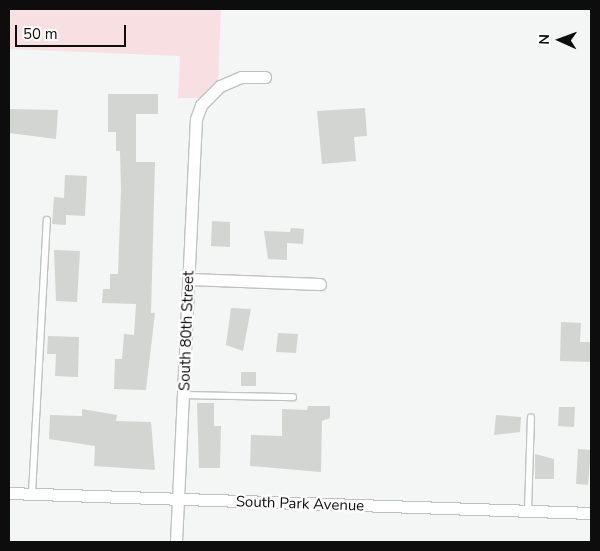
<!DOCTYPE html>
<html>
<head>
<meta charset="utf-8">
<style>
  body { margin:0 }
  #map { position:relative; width:600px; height:551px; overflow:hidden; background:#f3f6f4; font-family:"Nunito Sans",sans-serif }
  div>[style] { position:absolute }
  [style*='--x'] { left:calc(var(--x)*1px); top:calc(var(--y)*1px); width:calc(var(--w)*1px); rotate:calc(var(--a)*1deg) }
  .green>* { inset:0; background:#f8dfe2 }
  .building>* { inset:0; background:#d2d5d2 }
  .roads { filter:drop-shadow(1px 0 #bfc2c0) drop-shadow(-1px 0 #bfc2c0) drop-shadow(0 1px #bfc2c0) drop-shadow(0 -1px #bfc2c0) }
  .lane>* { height:5.5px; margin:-2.75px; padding:0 2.75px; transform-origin:2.75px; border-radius:2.75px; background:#fff }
  .street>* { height:11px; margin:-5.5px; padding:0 5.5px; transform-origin:5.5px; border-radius:5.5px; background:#fff }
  span { translate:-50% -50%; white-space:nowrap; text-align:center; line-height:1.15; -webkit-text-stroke:4.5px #fff; paint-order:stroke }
  .street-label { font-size:15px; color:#0c0d0c }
  .frame { position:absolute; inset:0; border:10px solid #0c0d0c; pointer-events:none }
  .north { position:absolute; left:535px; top:15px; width:50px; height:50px; -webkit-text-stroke:4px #fff; paint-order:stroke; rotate:272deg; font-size:14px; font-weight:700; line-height:20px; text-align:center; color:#0c0d0c }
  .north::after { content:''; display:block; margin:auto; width:18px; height:22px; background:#0c0d0c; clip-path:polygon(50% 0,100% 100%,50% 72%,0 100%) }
  .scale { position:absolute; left:15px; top:25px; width:111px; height:22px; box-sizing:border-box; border:2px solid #0c0d0c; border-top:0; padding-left:6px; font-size:15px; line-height:18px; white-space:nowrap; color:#0c0d0c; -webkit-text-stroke:4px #fff; paint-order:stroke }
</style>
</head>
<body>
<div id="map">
  <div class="green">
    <i style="clip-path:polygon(9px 9px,221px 9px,218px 84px,200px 98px,178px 98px,180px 56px,9px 49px)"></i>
  </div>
  <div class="building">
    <i style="clip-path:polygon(108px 94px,158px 94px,158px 114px,136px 114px,136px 162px,155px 162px,151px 313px,155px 313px,146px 390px,114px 389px,115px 359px,122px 359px,124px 334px,134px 335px,136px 304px,102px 303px,103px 289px,110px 289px,110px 274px,118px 274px,121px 190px,120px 151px,116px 151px,116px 132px,108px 132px)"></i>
    <i style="clip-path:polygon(365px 108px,367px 136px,354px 137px,356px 161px,322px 164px,317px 111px)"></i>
    <i style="clip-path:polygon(9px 109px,58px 110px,56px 139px,9px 133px)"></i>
    <i style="clip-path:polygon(65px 175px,87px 176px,85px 216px,66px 215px,66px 225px,52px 224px,54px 197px,64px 198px)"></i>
    <i style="clip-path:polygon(212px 221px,230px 222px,230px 247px,211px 246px)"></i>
    <i style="clip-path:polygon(291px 228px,304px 229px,303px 244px,287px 243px,287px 260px,268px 259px,264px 231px,290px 232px)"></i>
    <i style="clip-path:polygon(54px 250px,80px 251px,77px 302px,56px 301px)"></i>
    <i style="clip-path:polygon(231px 308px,251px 309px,243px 351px,226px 345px)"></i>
    <i style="clip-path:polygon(561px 322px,581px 323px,580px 342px,591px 342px,591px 362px,560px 361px)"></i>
    <i style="clip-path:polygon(278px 333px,298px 334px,296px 353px,276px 352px)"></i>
    <i style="clip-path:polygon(48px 336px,79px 337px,78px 377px,55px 376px,56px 354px,47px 354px)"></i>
    <i style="clip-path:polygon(241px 372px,256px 372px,256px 386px,241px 386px)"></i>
    <i style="clip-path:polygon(197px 403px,214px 403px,214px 426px,221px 426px,220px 468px,199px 468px)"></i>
    <i style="clip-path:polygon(308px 406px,330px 406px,330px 418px,322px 421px,321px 472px,250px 466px,251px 435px,282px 436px,282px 409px,307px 410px)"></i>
    <i style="clip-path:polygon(559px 407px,575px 407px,574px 427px,558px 426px)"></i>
    <i style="clip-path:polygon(82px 409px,117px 415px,116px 421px,151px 422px,155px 470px,94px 466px,95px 446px,49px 439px,50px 415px,82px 416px)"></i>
    <i style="clip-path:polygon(496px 415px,521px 417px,520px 432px,494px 435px)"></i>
    <i style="clip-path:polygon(578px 449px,591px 450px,588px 485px,576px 484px)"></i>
    <i style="clip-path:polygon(535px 454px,554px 459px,554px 479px,535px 479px)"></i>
  </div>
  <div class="roads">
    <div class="lane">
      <i style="--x:185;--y:395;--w:108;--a:1.1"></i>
      <i style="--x:32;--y:494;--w:274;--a:-86.9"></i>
      <i style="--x:528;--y:511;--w:93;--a:-88.2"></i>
    </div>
    <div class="street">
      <i style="--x:189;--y:279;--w:131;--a:2.2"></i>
      <i style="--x:9;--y:493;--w:582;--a:1.97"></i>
      <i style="--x:176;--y:542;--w:423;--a:-87.3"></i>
      <i style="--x:196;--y:119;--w:15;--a:-70"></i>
      <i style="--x:201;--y:105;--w:27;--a:-45"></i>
      <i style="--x:220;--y:86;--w:23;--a:-23"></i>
      <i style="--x:241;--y:77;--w:24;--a:0"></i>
    </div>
  </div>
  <div class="street-label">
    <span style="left:187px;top:331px;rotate:-88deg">South 80th Street</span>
    <span style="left:300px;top:504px;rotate:2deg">South Park Avenue</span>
  </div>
  <div class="frame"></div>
  <div class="north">N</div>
  <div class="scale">50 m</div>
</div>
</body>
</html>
